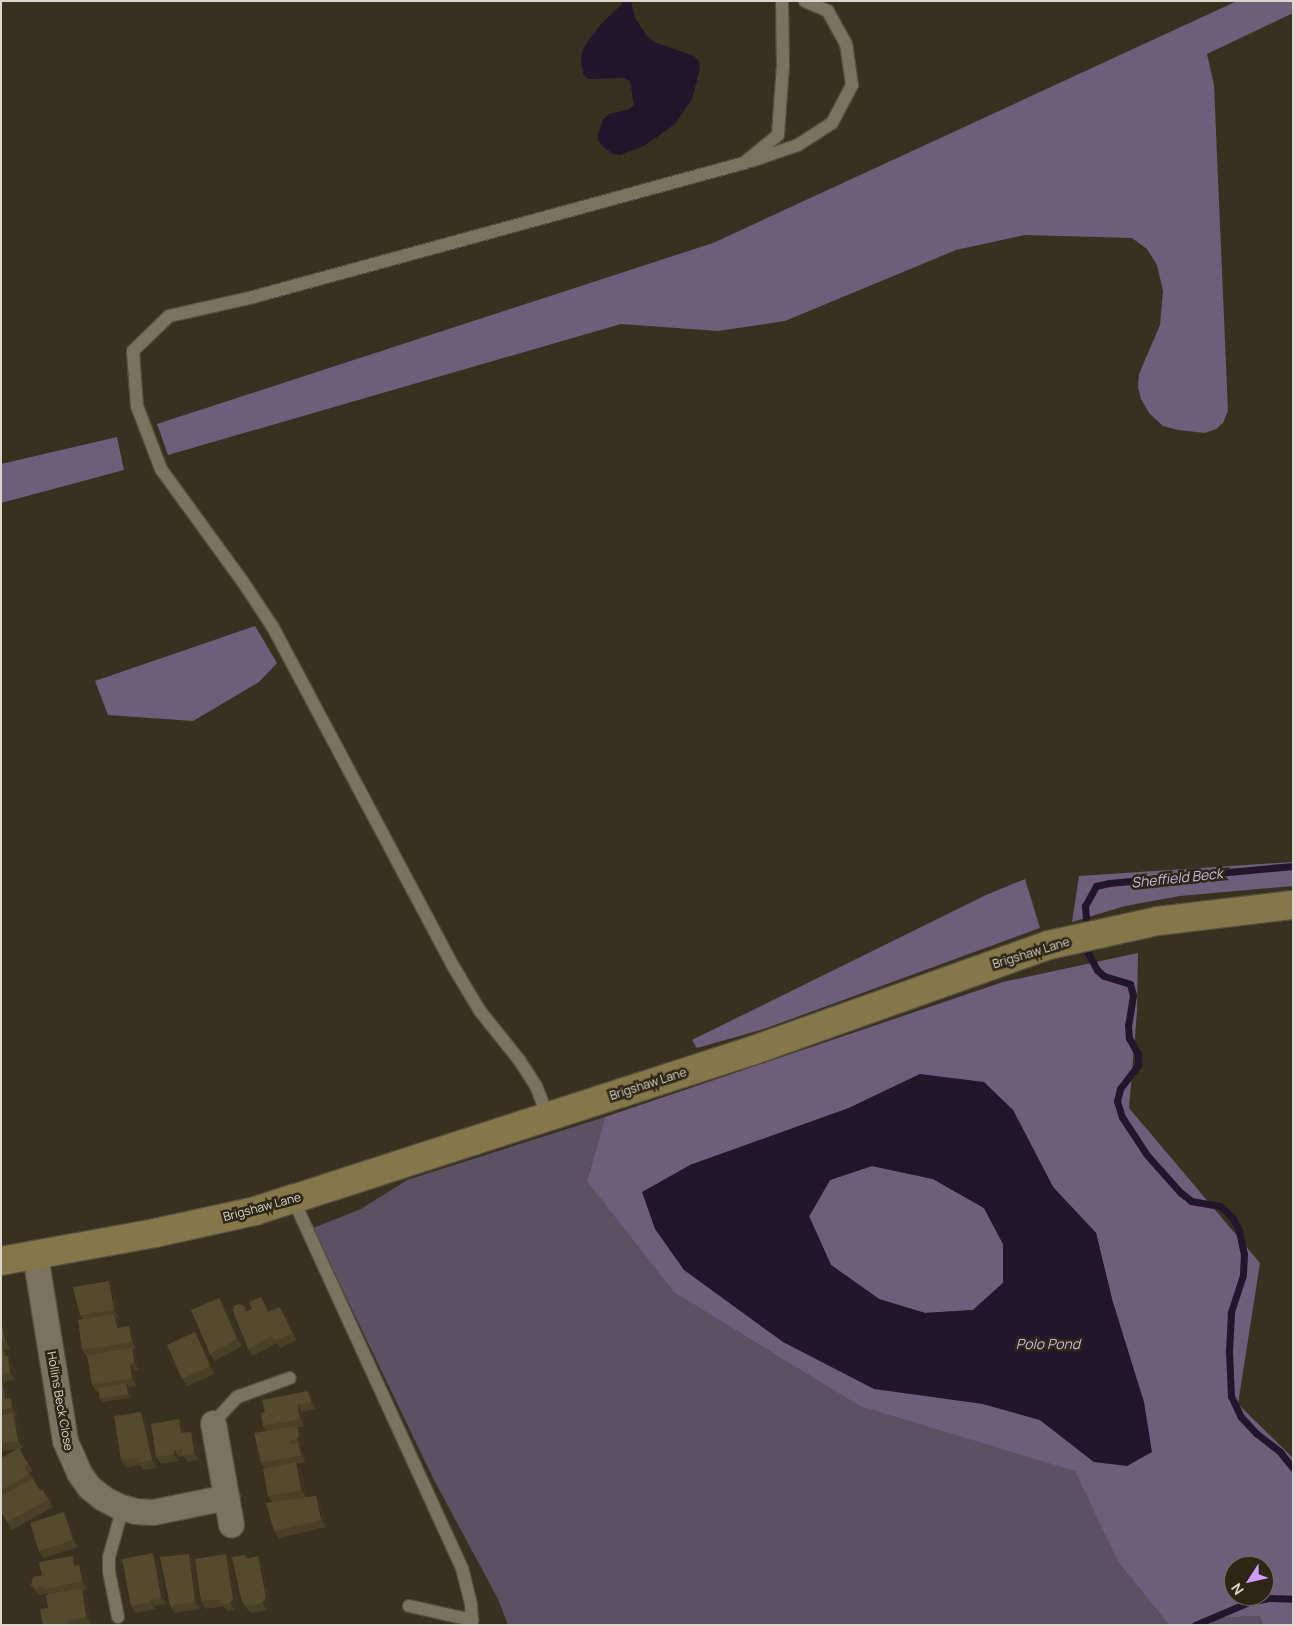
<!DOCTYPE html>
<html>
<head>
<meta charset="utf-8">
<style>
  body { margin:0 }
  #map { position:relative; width:1294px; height:1626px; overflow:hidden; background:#38311f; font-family:Manrope,sans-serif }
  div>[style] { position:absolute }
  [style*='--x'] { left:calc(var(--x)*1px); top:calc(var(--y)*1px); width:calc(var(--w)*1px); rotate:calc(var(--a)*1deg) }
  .green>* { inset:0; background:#5a5163 }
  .forest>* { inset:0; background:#6d5f7b }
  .water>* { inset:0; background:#22162d }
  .stream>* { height:7px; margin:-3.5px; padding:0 3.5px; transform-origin:3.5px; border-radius:3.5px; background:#22162d }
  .roads { filter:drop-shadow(1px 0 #544e3e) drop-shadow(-1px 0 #544e3e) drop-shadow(0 1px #544e3e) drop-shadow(0 -1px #544e3e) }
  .lane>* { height:12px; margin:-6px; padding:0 6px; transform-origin:6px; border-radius:6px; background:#7b735f }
  .street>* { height:25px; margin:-12.5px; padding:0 12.5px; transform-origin:12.5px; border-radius:12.5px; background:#7b735f }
  .secondary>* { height:28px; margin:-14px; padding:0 14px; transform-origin:14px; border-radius:14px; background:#86774b }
  .wall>* { inset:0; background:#494027 }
  .shaded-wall>* { inset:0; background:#3c3420 }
  .building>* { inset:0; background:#554a2d }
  span { translate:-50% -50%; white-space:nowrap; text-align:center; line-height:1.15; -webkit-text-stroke:5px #2e2715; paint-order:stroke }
  .street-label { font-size:12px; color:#dbd7cc }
  .water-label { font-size:14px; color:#ceb4e8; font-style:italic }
  .frame { position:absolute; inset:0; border:2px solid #dbd7cc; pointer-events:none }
  .north { position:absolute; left:1224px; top:1556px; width:50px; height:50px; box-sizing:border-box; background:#2e2715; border:1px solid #736d5e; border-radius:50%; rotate:235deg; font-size:14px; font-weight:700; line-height:20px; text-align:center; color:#dbd7cc }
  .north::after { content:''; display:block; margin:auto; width:18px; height:22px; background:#d09dfe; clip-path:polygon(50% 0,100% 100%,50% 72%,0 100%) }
</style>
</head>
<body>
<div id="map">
  <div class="green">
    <i style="clip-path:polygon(605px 1117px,587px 1181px,1076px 1471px,1118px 1562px,1169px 1625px,508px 1625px,498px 1599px,433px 1478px,313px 1228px,361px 1209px,407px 1180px)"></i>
    <i style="clip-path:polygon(1260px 1616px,1262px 1625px,1211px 1625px,1214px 1618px)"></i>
  </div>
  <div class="forest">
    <i style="clip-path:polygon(1237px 1px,1293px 1px,1293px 13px,1207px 54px,1214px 85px,1228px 411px,1223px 423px,1216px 429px,1205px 433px,1178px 430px,1163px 426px,1149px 413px,1141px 399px,1138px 387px,1139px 374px,1160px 325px,1163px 291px,1157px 265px,1147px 249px,1132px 238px,1025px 235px,956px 250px,785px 321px,718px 331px,621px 324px,168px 455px,157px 424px,713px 243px)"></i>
    <i style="clip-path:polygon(117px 437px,124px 470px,1px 503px,1px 464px)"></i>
    <i style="clip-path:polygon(255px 626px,277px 663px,259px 682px,193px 721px,108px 715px,95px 681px)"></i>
    <i style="clip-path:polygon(1293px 862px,1293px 886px,1180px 896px,1125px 906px,1072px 922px,1079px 876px)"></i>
    <i style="clip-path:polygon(1025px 879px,1040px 928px,764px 1029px,697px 1048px,692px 1040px,986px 895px)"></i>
    <i style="clip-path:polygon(evenodd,1138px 953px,1137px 1012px,1129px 1108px,1260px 1263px,1238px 1404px,1293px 1458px,1293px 1625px,1262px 1625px,1260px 1616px,1214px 1618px,1211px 1625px,1169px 1625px,1118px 1562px,1075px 1471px,860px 1406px,674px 1292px,587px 1181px,605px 1117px,1003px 982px,1138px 953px,920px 1074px,1013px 1110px,1053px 1187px,1096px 1233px,1112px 1299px,1094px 1462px,1040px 1420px,983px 1404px,690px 1165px,849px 1108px,920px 1074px,1138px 953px,1234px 1566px,1264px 1566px,1264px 1596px,1234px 1596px,1234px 1566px)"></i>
    <i style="clip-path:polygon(872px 1166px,933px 1179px,984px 1208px,1003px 1244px,1003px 1283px,973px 1310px,925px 1313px,879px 1299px,831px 1265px,809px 1217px,830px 1180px)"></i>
  </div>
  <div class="water">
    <i style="clip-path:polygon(622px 1px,631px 1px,635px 18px,647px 36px,654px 42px,694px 56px,699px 61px,700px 69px,692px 99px,675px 124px,644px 146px,620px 155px,613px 154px,602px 146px,598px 140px,598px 133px,603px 120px,609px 114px,629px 109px,634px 105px,630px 81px,623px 78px,588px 79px,583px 74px,581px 60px,583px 49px,588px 41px,601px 24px,622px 4px)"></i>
    <i style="clip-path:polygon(evenodd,920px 1074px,984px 1082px,1013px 1110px,1053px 1187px,1096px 1233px,1112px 1299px,1144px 1402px,1152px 1452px,1127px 1466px,1094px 1462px,1040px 1420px,983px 1404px,874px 1389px,783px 1342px,684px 1270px,655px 1229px,642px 1192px,690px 1165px,849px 1108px,920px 1074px,872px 1166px,933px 1179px,984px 1208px,1003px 1244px,1003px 1283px,973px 1310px,925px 1313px,879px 1299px,831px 1265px,809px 1216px,830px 1180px,872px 1166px)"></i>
  </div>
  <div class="stream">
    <i style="--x:1086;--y:918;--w:12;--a:-95"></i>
    <i style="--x:1085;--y:906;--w:23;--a:-61"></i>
    <i style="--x:1096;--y:886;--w:13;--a:-13"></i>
    <i style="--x:1109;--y:883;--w:185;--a:-5.3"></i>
    <i style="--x:1087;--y:951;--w:21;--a:62"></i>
    <i style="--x:1097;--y:970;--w:9;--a:41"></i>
    <i style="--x:1104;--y:976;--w:27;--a:17"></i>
    <i style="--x:1130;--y:984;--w:11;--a:75"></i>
    <i style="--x:1133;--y:995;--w:30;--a:99"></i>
    <i style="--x:1128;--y:1025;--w:13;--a:86"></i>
    <i style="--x:1129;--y:1038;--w:18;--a:61"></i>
    <i style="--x:1138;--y:1054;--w:11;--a:90"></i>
    <i style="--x:1138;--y:1065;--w:30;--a:127"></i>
    <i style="--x:1120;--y:1089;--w:12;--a:104"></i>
    <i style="--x:1117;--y:1101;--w:17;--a:73"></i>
    <i style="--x:1122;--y:1117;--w:45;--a:56.7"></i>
    <i style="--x:1147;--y:1155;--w:50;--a:48.3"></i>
    <i style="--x:1180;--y:1192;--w:14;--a:39"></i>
    <i style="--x:1191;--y:1201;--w:29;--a:10"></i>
    <i style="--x:1220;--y:1206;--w:16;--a:43"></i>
    <i style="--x:1232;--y:1217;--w:16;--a:63"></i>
    <i style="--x:1239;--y:1231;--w:24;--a:78"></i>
    <i style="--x:1244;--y:1254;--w:21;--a:93"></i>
    <i style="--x:1243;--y:1275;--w:40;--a:108"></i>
    <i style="--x:1231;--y:1313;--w:38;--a:93"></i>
    <i style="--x:1229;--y:1351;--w:45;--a:87.5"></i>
    <i style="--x:1231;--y:1396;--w:23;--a:65"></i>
    <i style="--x:1241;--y:1417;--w:22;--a:47"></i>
    <i style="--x:1256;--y:1433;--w:31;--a:38"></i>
    <i style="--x:1280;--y:1452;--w:21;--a:51"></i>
    <i style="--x:1195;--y:1625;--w:59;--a:-23.1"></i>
    <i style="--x:1249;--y:1602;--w:20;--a:-11"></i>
    <i style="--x:1269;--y:1598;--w:24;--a:2"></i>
  </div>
  <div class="roads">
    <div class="lane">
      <i style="--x:751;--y:161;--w:50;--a:-18.8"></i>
      <i style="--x:798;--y:145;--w:40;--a:-32.9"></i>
      <i style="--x:832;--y:123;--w:43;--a:-62.2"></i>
      <i style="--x:852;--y:85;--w:41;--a:-98.3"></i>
      <i style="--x:846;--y:44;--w:38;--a:-119"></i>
      <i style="--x:828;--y:11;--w:25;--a:-157"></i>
      <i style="--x:548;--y:1117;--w:33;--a:-111"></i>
      <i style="--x:536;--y:1086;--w:30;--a:-123"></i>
      <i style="--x:520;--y:1061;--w:64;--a:-128.7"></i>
      <i style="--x:480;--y:1011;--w:52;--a:-121"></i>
      <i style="--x:453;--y:966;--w:385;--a:-118"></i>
      <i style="--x:272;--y:626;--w:53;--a:-123.4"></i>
      <i style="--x:243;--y:582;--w:140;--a:-126"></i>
      <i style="--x:161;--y:469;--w:67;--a:-110.9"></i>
      <i style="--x:137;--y:406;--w:55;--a:-94.2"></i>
      <i style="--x:133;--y:351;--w:50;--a:-44.2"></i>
      <i style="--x:169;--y:316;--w:86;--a:-12.7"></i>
      <i style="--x:253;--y:297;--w:509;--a:-15.26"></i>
      <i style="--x:744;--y:163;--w:44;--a:-39.5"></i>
      <i style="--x:778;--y:135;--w:69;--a:-85.9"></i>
      <i style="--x:783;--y:66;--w:65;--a:-90.9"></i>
      <i style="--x:293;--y:1199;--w:406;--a:65.4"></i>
      <i style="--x:462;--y:1568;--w:38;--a:76"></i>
      <i style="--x:471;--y:1605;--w:20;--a:87"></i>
      <i style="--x:213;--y:1423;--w:35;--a:-47"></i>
      <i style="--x:237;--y:1397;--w:56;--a:-19.7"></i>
      <i style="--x:409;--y:1606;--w:65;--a:12.5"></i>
      <i style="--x:118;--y:1617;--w:46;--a:-101.3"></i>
      <i style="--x:109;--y:1572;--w:15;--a:-90"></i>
      <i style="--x:109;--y:1557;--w:52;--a:-74.4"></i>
    </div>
    <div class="street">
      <i style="--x:35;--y:1255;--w:188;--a:80.8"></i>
      <i style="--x:65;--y:1441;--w:35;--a:66"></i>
      <i style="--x:79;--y:1473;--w:17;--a:54"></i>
      <i style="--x:89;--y:1487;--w:18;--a:38"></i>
      <i style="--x:103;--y:1498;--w:17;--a:28"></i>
      <i style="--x:118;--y:1506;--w:18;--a:16"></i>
      <i style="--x:135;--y:1511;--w:18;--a:3"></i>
      <i style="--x:153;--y:1512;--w:75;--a:-11.6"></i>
      <i style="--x:213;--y:1423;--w:103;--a:79.9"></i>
    </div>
    <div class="secondary">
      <i style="--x:1;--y:1261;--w:157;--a:-10.3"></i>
      <i style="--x:155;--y:1233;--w:102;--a:-12.4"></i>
      <i style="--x:255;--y:1211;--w:40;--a:-18"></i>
      <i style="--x:293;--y:1199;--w:484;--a:-17.9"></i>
      <i style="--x:754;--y:1050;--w:313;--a:-19.6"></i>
      <i style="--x:1049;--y:945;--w:112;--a:-12.4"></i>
      <i style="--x:1158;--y:921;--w:136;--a:-6.8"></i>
    </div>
  </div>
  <div class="wall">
    <i style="clip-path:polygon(114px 1288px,119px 1317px,117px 1317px,119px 1321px,120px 1328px,129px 1326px,134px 1333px,137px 1349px,133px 1349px,137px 1355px,139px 1370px,135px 1371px,137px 1386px,129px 1387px,131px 1398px,102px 1402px,100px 1399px,99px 1392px,97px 1392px,92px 1385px,87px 1356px,82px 1350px,83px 1319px,80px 1315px)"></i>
    <i style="clip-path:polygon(219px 1298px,224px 1305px,242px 1346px,215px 1361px,210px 1354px)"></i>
    <i style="clip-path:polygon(266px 1304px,269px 1311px,285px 1314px,297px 1340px,280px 1348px,277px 1343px,253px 1356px,248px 1349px,244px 1306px,247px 1311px)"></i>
    <i style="clip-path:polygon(1px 1316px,5px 1321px,10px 1349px,4px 1350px,13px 1363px,15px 1380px,3px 1382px,7px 1387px,9px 1398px,11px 1398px,16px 1405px,17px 1415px,15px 1416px,18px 1420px,23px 1448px,19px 1449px,33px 1471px,29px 1473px,41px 1491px,48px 1497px,53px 1507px,12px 1530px,1px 1512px,1px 1458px,19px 1449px,1px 1451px)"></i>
    <i style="clip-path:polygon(200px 1340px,215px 1374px,187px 1386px,182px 1379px)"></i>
    <i style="clip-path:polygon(313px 1398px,316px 1409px,302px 1412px,305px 1426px,297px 1428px,303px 1436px,304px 1442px,302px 1446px,300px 1446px,303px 1450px,306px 1462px,297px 1464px,301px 1469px,306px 1497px,316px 1496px,321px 1503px,326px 1527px,279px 1538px,274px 1531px,272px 1502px,268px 1496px,265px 1468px,261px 1463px,267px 1431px,263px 1426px,265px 1412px)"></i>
    <i style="clip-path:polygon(141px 1412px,146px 1419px,157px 1468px,143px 1470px,140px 1465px,126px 1468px,121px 1460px)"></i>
    <i style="clip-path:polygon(184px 1426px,185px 1433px,191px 1432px,196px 1439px,199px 1460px,188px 1462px,184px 1456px,179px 1457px,179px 1461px,161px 1464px,156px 1457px)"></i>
    <i style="clip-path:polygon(69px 1519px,78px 1547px,44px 1558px,39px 1551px)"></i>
    <i style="clip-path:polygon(226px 1554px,231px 1561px,238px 1606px,235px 1610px,227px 1611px,223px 1606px,206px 1609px,201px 1601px)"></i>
    <i style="clip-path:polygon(245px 1555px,247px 1558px,263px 1564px,271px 1605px,267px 1610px,252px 1613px,247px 1609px,242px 1602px)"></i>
    <i style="clip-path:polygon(158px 1561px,166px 1604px,155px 1606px,156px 1609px,136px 1613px,131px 1606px)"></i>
    <i style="clip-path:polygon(194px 1561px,200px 1609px,175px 1613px,170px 1606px)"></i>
    <i style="clip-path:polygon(78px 1563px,78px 1565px,79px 1565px,84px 1572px,87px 1589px,84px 1589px,87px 1595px,91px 1624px,43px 1625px,48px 1608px,48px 1593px,40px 1595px,36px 1592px,31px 1585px,42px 1575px)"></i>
  </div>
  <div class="shaded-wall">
    <i style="clip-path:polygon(109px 1281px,114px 1288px,119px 1317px,114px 1310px)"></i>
    <i style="clip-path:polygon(261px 1297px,266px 1304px,273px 1319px,268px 1312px)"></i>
    <i style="clip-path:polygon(219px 1298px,224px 1305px,242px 1346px,237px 1339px)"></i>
    <i style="clip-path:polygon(280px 1307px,285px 1314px,297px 1340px,292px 1333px)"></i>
    <i style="clip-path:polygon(114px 1314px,119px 1321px,122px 1336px,117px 1328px)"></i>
    <i style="clip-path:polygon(1px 1316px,5px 1321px,10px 1349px,5px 1341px,1px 1322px)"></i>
    <i style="clip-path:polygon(129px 1326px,134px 1333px,137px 1349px,132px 1342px)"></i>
    <i style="clip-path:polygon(195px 1332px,200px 1340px,215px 1374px,210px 1366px)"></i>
    <i style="clip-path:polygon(3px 1347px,13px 1363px,15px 1380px,10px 1373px,5px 1357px)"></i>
    <i style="clip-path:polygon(132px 1348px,137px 1355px,139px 1370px,134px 1363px)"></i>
    <i style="clip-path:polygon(130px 1363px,135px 1371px,137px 1386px,132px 1378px)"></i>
    <i style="clip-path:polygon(2px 1380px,7px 1387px,10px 1406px,5px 1399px)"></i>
    <i style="clip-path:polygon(126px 1383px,129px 1387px,131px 1398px,128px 1394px)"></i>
    <i style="clip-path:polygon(308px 1391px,313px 1398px,316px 1409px,311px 1402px)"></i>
    <i style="clip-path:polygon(11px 1398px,16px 1405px,17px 1415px,12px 1408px)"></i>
    <i style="clip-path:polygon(297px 1405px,302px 1412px,305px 1426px,300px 1419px)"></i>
    <i style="clip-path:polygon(141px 1412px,146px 1419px,157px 1468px,152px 1460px)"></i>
    <i style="clip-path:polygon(13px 1413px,18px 1420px,23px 1448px,18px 1441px)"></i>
    <i style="clip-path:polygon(179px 1419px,184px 1426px,186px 1441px,181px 1433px)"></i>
    <i style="clip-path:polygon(298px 1429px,303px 1436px,304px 1442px,302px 1446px,297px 1439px)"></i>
    <i style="clip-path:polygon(191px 1432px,196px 1439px,199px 1460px,194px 1453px)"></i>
    <i style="clip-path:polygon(298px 1443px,303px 1450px,306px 1462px,301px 1455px)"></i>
    <i style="clip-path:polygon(19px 1448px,24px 1456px,33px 1471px,28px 1464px)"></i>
    <i style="clip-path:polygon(174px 1450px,179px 1457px,179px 1461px,174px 1454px)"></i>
    <i style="clip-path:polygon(296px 1462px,301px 1469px,306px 1497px,301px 1490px)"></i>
    <i style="clip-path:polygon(316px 1496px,321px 1503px,326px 1527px,321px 1520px)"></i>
    <i style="clip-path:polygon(64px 1512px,69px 1519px,78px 1547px,73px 1540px)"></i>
    <i style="clip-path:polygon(153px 1553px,158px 1561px,166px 1604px,161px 1597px)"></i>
    <i style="clip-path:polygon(189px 1554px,194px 1561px,200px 1609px,195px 1602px)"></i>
    <i style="clip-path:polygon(226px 1554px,231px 1561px,238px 1606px,235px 1610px,230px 1603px)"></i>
    <i style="clip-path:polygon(73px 1556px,78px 1563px,80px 1573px,74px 1566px)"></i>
    <i style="clip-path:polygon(258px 1556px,263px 1564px,271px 1605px,267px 1610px,262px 1603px)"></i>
    <i style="clip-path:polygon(79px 1565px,84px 1572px,87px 1589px,82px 1581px)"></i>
    <i style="clip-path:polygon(82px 1588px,87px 1595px,91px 1624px,86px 1617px)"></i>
    <i style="clip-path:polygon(150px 1599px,155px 1606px,156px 1609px,151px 1602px)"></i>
  </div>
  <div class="building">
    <i style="clip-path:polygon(109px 1281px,114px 1310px,80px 1315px,73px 1287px)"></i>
    <i style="clip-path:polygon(261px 1297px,268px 1312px,280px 1307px,292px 1333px,275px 1340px,272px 1336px,248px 1349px,233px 1311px,234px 1306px,239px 1304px,244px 1306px,246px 1312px,252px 1309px,249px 1302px)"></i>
    <i style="clip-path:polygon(219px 1298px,237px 1339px,210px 1354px,191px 1310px)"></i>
    <i style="clip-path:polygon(114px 1314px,117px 1328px,129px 1326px,132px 1342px,82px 1350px,78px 1320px)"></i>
    <i style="clip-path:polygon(1px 1322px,5px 1341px,1px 1342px)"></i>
    <i style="clip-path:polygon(195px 1332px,210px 1366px,182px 1379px,167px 1345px)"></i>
    <i style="clip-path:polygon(3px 1347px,5px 1357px,8px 1356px,10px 1373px,1px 1374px,1px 1348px)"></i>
    <i style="clip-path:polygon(132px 1348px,134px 1363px,130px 1363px,132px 1378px,92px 1385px,87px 1355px)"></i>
    <i style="clip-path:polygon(1px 1380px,2px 1380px,5px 1399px,11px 1398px,12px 1408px,1px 1410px)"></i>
    <i style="clip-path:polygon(126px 1383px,128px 1394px,100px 1399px,98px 1388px)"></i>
    <i style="clip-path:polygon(308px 1391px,311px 1402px,297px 1405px,300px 1419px,263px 1426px,261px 1413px,265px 1412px,262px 1400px)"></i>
    <i style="clip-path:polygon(141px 1412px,152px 1460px,138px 1463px,137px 1458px,121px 1460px,114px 1416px)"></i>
    <i style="clip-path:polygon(13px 1413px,18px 1441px,1px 1443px,1px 1415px)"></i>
    <i style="clip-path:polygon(179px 1419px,181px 1433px,191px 1432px,194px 1453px,183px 1455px,182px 1449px,174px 1450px,174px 1454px,156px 1457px,151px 1424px)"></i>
    <i style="clip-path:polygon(294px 1426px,298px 1429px,299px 1435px,297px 1439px,290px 1440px,291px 1445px,298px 1443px,301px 1455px,261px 1463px,254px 1433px)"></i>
    <i style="clip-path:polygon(19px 1448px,28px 1464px,24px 1466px,29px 1475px,1px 1490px,1px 1458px)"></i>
    <i style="clip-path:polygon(296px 1462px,301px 1490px,268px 1496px,263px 1469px)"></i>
    <i style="clip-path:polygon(33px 1479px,40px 1491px,43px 1490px,48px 1500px,7px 1522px,1px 1512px,1px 1496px)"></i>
    <i style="clip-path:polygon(316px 1496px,321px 1520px,274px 1531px,266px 1503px)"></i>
    <i style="clip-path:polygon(64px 1512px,73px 1540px,39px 1551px,30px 1523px)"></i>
    <i style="clip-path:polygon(153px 1553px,161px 1597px,150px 1599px,151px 1602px,131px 1606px,122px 1559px)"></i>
    <i style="clip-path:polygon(189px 1554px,195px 1602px,170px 1606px,160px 1557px)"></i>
    <i style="clip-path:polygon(226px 1554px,233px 1599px,230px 1603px,222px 1604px,218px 1599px,201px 1601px,195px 1559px)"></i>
    <i style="clip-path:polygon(245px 1555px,246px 1559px,258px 1556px,266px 1598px,262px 1603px,247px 1606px,242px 1602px,232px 1557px)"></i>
    <i style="clip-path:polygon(73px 1556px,74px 1566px,79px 1565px,82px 1581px,44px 1589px,44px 1586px,35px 1588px,31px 1585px,33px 1577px,42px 1575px,39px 1562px)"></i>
    <i style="clip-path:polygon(82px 1588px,86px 1617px,68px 1621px,69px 1625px,43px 1625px,40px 1609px,48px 1608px,46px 1595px)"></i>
  </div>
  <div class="street-label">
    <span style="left:1031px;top:953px;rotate:-17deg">Brigshaw Lane</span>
    <span style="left:648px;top:1084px;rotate:-18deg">Brigshaw Lane</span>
    <span style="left:262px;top:1207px;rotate:-15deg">Brigshaw Lane</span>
    <span style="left:60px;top:1401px;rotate:80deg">Hollins Beck Close</span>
  </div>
  <div class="water-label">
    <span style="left:1177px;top:878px;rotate:-6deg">Sheffield Beck</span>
    <span style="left:1048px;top:1344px">Polo Pond</span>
  </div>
  <div class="frame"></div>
  <div class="north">N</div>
</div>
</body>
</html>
